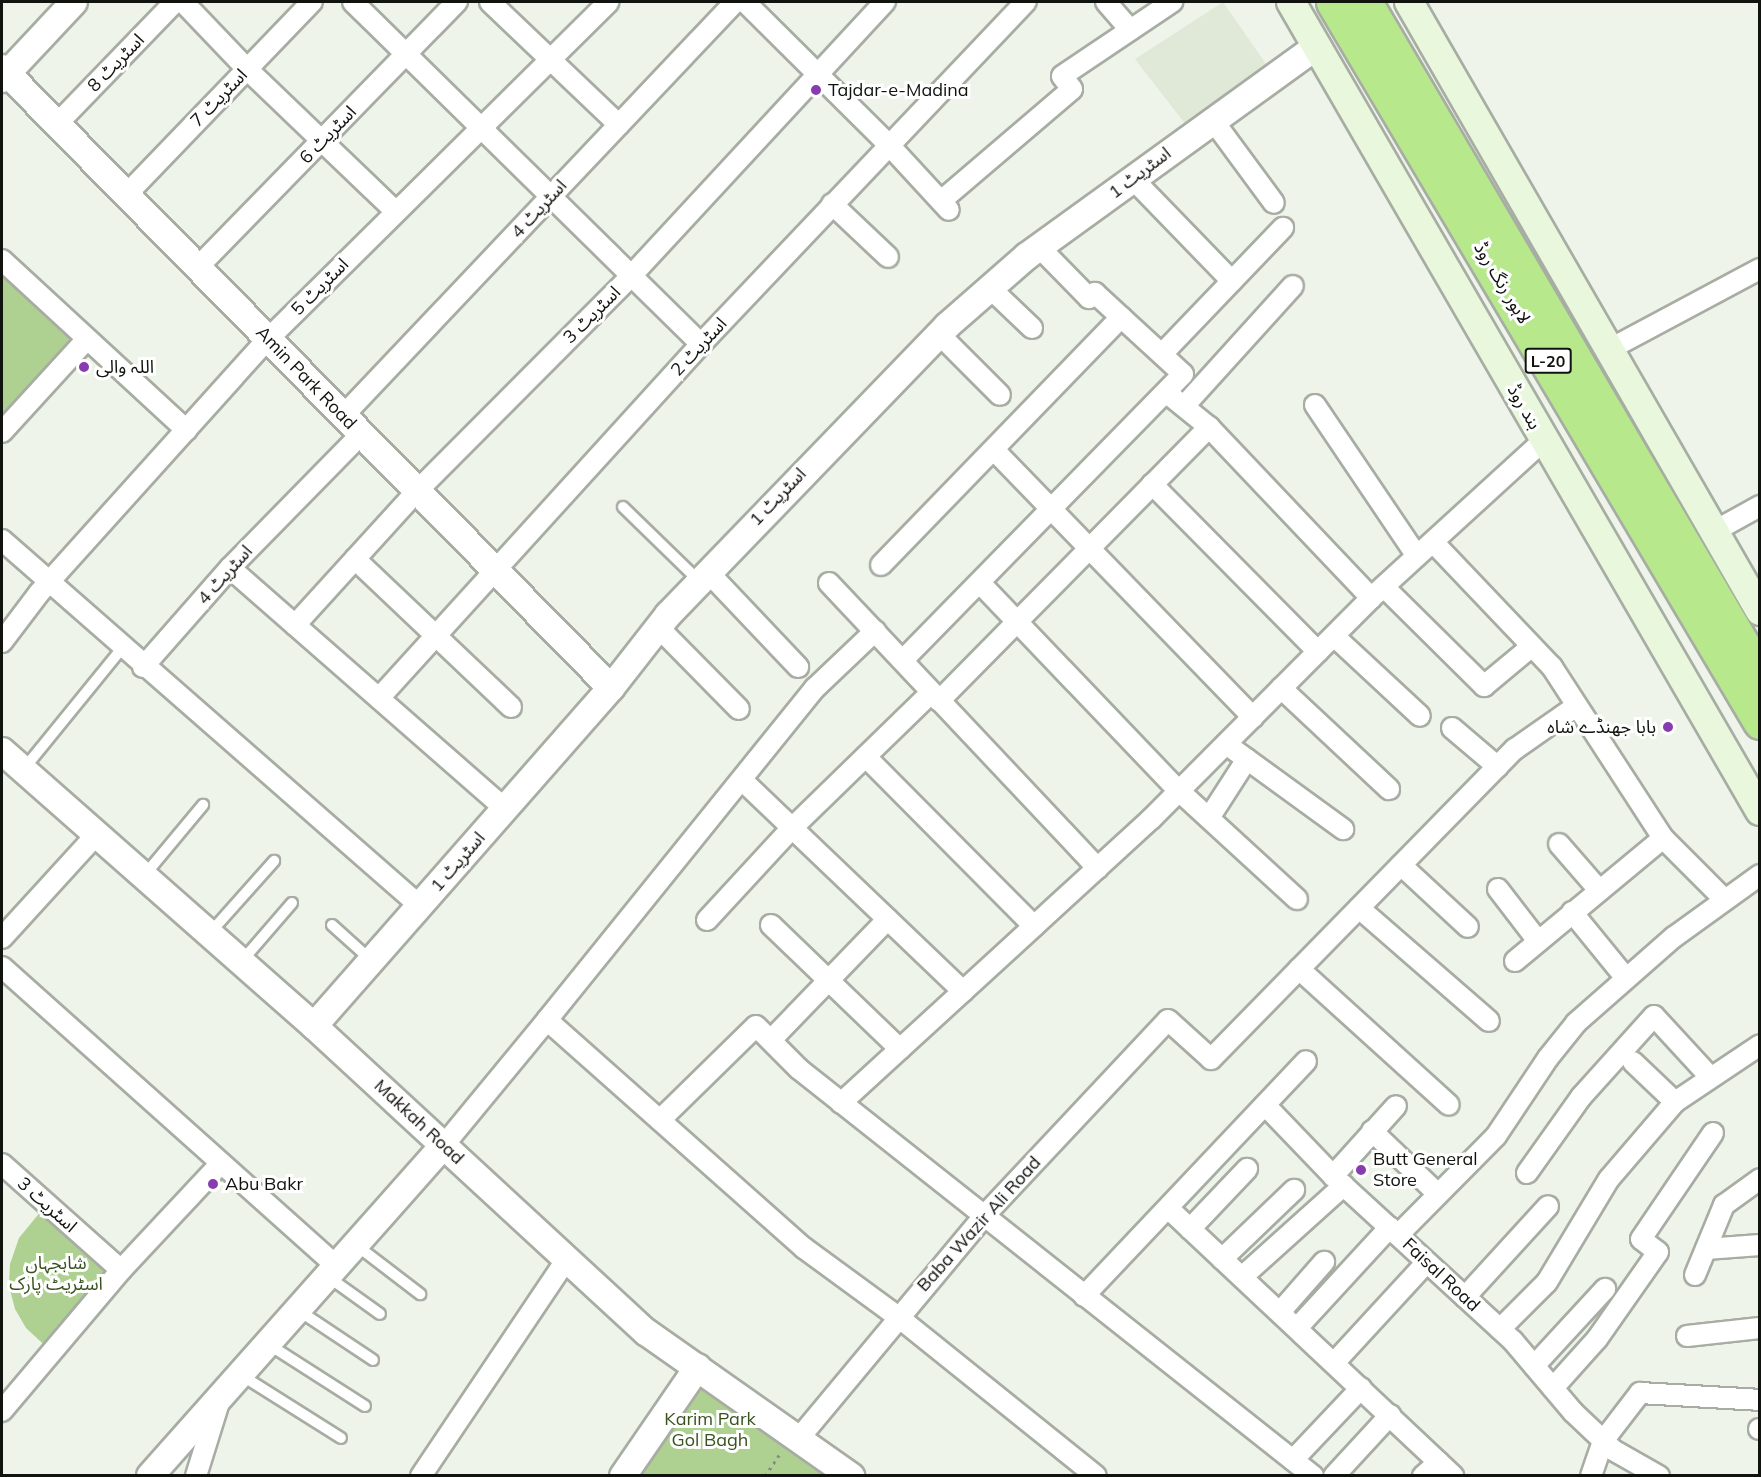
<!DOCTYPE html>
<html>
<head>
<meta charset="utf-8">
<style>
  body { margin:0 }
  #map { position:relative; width:1761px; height:1477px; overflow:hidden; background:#eef4ea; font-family:Mulish,"Noto Sans Arabic",sans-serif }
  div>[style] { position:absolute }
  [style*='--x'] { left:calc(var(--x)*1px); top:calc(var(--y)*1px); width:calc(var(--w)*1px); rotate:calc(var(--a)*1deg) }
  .built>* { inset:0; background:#e0e9d8 }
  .green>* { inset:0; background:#aed091 }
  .path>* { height:3px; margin-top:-1.5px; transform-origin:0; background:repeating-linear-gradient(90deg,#8a8e86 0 3px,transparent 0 7.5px) }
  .roads { filter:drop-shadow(2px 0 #a7ada3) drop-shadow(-2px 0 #a7ada3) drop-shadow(0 2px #a7ada3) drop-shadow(0 -2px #a7ada3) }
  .service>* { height:10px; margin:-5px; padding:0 5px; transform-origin:5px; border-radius:5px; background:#fff }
  .minor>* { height:20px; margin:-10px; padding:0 10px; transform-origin:10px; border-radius:10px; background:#fff }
  .tertiary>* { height:26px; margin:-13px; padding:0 13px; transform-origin:13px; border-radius:13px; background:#fff }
  .secondary>* { height:28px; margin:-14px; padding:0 14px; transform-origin:14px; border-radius:14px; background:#e9f8dc }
  .motorway>* { height:33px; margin:-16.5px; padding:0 16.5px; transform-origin:16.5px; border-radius:16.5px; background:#b7e88c }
  .dots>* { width:16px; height:16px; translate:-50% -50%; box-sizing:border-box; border:3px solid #fff; border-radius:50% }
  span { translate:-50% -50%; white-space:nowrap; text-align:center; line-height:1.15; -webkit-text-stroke:6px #fff; paint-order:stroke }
  .shield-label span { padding:2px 4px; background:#fff; border:2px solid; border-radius:4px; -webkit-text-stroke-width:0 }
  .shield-label { font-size:16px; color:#11130f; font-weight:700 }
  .street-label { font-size:18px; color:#11130f }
  .poi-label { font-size:18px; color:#11130f }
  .left { translate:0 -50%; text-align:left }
  .right { translate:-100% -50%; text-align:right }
  .park-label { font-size:18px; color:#38521d }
  .frame { position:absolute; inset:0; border:3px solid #11130f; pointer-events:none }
</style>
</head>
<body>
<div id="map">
  <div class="built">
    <i style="clip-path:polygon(1223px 2px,1273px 74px,1193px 134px,1135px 59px)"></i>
  </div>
  <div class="green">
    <i style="clip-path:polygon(2px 266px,87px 339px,2px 432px)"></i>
    <i style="clip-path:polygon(46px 1205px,121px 1270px,53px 1353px,26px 1328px,15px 1309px,9px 1286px,10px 1264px,19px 1238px)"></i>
    <i style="clip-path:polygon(698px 1367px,851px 1476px,623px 1476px)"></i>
  </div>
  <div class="path">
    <i style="--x:765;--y:1476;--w:29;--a:-56"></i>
  </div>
  <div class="roads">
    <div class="service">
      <i style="--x:623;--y:507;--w:106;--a:44.2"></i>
      <i style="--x:23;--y:770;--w:157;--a:-50.9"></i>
      <i style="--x:143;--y:877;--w:94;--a:-50.2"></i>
      <i style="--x:332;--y:925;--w:54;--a:42"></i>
      <i style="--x:209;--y:934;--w:98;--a:-48.3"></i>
      <i style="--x:241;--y:962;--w:78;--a:-49.2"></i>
      <i style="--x:356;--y:1245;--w:81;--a:37.4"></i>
      <i style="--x:327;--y:1276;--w:65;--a:35.6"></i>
      <i style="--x:298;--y:1310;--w:90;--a:33.7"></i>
      <i style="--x:268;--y:1344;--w:115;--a:32.6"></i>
      <i style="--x:241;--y:1375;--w:118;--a:32.2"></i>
    </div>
    <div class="minor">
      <i style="--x:183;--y:2;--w:93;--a:46.3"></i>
      <i style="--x:247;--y:69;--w:205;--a:43.8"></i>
      <i style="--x:353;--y:2;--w:488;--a:44.5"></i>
      <i style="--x:490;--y:2;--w:178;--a:43.6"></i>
      <i style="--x:745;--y:2;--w:203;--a:44.8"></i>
      <i style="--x:889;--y:145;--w:88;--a:47.3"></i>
      <i style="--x:1106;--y:2;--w:37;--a:49"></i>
      <i style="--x:1212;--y:119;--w:104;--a:53.6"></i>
      <i style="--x:57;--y:124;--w:170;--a:-46"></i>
      <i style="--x:1133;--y:179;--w:142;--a:45.9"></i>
      <i style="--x:126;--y:195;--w:268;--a:-46.1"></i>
      <i style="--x:941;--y:201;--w:172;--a:-40.5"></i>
      <i style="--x:1072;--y:89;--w:16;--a:-128"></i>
      <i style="--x:1062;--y:76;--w:133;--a:-33.9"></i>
      <i style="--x:832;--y:204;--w:77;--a:43.4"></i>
      <i style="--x:2;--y:260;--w:251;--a:42.7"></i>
      <i style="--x:198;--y:267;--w:371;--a:-45.7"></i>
      <i style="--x:990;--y:288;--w:58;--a:43.6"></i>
      <i style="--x:939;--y:334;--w:86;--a:45"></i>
      <i style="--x:1608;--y:350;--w:172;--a:-28.1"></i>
      <i style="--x:1162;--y:354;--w:175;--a:-46.2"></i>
      <i style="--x:1167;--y:393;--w:54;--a:39"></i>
      <i style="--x:1209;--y:427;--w:236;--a:46.5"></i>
      <i style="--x:1315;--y:405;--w:182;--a:56"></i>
      <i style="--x:1184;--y:406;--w:162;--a:-47.8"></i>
      <i style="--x:343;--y:416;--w:570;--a:-46.56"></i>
      <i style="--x:2;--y:432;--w:126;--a:-47.6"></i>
      <i style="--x:995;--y:451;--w:371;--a:45.9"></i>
      <i style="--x:1152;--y:484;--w:236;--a:45.3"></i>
      <i style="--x:1713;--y:532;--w:54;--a:-29"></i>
      <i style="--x:2;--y:540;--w:556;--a:41.21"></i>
      <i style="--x:1433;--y:542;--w:173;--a:46.4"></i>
      <i style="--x:1552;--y:667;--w:204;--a:57"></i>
      <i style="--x:1663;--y:838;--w:86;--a:45"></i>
      <i style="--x:355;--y:559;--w:215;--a:43.5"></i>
      <i style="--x:881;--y:565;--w:345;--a:-45.9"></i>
      <i style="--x:230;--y:568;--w:366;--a:41.2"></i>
      <i style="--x:708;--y:572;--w:131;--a:46.5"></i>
      <i style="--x:829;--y:583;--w:392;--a:46.7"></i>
      <i style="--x:980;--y:583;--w:288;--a:46.3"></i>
      <i style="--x:1179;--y:791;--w:160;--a:42.5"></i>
      <i style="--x:1384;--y:587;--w:141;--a:44.7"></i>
      <i style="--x:1484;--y:686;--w:62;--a:-39.8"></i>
      <i style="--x:295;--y:625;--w:181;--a:-47.7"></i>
      <i style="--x:417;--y:491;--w:303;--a:-45.1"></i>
      <i style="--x:631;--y:276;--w:374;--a:-47.2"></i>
      <i style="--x:658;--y:627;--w:115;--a:45.4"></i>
      <i style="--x:1334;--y:636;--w:117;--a:42.9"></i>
      <i style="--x:2;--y:642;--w:61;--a:-52.9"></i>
      <i style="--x:39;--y:593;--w:342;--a:-48"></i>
      <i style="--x:268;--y:339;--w:479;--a:-44.7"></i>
      <i style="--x:903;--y:660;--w:400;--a:-45.6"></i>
      <i style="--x:1183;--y:374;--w:120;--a:-137.4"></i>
      <i style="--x:1095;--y:293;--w:8;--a:140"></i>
      <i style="--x:1089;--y:298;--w:71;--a:-134.4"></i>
      <i style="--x:143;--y:667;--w:132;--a:-48.7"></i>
      <i style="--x:230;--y:568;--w:187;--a:-45.6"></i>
      <i style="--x:1281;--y:688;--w:148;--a:43.1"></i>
      <i style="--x:379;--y:698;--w:479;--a:-47.7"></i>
      <i style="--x:701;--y:344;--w:472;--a:-46.5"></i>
      <i style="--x:939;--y:701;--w:385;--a:-45.4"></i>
      <i style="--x:1452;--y:728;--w:60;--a:40.3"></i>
      <i style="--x:1226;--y:744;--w:145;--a:36"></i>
      <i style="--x:867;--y:758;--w:237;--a:45.2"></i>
      <i style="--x:742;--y:780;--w:306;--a:43.7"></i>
      <i style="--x:1209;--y:818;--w:70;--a:-57.2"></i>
      <i style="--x:1559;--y:844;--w:61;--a:49"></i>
      <i style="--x:1401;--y:865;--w:91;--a:42.8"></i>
      <i style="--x:1498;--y:889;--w:66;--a:52.4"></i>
      <i style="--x:1359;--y:908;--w:172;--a:41"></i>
      <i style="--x:1572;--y:912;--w:84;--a:50.8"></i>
      <i style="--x:707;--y:920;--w:125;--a:-47.3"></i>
      <i style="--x:792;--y:828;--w:194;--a:-44.2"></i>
      <i style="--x:771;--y:925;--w:179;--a:43.9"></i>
      <i style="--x:2;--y:938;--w:139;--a:-47.6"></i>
      <i style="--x:1515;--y:961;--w:192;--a:-39.7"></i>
      <i style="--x:2;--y:967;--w:448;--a:41.8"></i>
      <i style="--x:1299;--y:969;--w:202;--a:42.2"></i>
      <i style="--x:547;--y:1020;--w:427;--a:-51.1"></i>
      <i style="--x:815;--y:688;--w:83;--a:-43.5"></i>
      <i style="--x:771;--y:1040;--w:168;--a:-46"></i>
      <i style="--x:1633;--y:1062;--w:58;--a:43.6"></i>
      <i style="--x:1675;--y:1102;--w:102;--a:-33.8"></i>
      <i style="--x:841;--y:1103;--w:420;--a:-42.5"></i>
      <i style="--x:1151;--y:819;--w:312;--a:-45.1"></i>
      <i style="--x:1371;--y:598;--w:233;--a:-42.4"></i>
      <i style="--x:1265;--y:1105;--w:98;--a:46.2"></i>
      <i style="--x:1333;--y:1176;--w:244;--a:42.5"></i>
      <i style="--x:1513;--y:1341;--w:93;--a:49.8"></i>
      <i style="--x:1573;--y:1412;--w:55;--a:43.5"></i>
      <i style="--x:1613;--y:1450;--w:53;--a:29.5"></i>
      <i style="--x:660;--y:1120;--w:134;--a:-44.4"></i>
      <i style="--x:756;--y:1026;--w:61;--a:45"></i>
      <i style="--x:799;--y:1069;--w:656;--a:38.37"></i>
      <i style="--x:1372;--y:1131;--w:91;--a:43.7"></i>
      <i style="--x:444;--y:1145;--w:162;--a:-50.5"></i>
      <i style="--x:547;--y:1020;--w:344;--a:41.6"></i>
      <i style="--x:804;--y:1248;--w:115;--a:36.2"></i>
      <i style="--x:897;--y:1316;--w:255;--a:38.8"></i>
      <i style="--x:2;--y:1164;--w:159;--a:41.7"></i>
      <i style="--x:1527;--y:1173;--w:93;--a:-54.6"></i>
      <i style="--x:1581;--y:1097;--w:109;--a:-48"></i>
      <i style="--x:1654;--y:1016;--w:83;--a:47.4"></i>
      <i style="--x:1333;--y:1176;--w:94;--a:-48"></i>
      <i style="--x:1169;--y:1209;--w:390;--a:43.2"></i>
      <i style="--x:1190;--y:1229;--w:83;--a:-46.5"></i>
      <i style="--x:1398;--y:1235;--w:139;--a:-45.3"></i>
      <i style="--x:1496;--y:1136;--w:94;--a:-56.3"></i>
      <i style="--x:1548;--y:1058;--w:45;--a:-51.3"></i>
      <i style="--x:1576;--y:1023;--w:130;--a:-41.3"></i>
      <i style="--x:1674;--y:937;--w:106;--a:-35.8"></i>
      <i style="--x:1706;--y:1249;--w:54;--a:-4.2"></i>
      <i style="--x:1222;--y:1259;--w:100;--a:-43.8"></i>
      <i style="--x:1695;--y:1275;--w:76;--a:-67.5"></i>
      <i style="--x:1724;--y:1205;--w:44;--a:-35.8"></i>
      <i style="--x:1242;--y:1277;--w:137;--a:-42"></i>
      <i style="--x:1084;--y:1296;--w:323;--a:-46.6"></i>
      <i style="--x:1465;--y:1297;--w:123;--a:-47.6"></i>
      <i style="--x:1280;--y:1312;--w:67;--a:-48.7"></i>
      <i style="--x:1297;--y:1328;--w:137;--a:-47.4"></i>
      <i style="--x:1500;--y:1329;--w:66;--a:-45"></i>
      <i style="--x:1547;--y:1282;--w:120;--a:-59"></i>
      <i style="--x:1609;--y:1179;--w:101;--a:-49.4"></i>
      <i style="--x:1687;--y:1336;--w:73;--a:-6.3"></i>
      <i style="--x:1334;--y:1363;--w:137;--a:-47.4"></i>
      <i style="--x:1534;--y:1366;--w:105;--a:-47.3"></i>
      <i style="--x:1553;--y:1388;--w:66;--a:-48.1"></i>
      <i style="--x:1597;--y:1339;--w:106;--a:-55"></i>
      <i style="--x:1658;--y:1252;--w:21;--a:-143"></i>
      <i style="--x:1641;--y:1239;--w:128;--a:-55.8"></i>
      <i style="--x:2;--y:1411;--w:185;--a:-49.8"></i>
      <i style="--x:121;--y:1270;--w:146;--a:-46.9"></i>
      <i style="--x:1759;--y:1429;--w:1;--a:0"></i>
      <i style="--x:800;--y:1437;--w:286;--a:-50.2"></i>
      <i style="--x:983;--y:1217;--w:270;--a:-46.8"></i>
      <i style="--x:1168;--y:1020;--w:58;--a:42.2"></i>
      <i style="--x:1211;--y:1059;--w:434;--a:-45.6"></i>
      <i style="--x:1515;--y:749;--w:73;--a:-35"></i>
      <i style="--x:1293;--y:1460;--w:99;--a:-46.6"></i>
      <i style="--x:196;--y:1476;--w:77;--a:-72.7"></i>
      <i style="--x:421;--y:1476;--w:262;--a:-56.1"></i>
      <i style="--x:1334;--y:1476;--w:83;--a:-47.4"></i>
      <i style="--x:1423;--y:1476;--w:21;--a:-41"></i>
      <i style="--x:1591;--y:1476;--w:37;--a:-71"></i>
      <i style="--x:1603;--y:1441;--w:61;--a:-52.4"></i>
      <i style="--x:1640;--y:1393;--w:120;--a:3.3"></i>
    </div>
    <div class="tertiary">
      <i style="--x:2;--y:68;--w:869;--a:45.51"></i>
      <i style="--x:2;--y:79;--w:105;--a:-46.9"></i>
      <i style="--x:2;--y:751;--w:416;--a:41.4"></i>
      <i style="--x:314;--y:1026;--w:452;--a:42.7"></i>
      <i style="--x:646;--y:1332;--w:251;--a:35.1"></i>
      <i style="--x:314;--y:1026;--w:450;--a:-48.7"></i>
      <i style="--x:611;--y:688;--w:93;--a:-52"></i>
      <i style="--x:668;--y:615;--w:402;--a:-46"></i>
      <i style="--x:947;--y:326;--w:106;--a:-41.2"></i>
      <i style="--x:1027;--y:256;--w:358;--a:-35.9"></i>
      <i style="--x:150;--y:1476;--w:443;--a:-48.4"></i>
      <i style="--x:623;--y:1476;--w:132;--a:-55.5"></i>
    </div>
    <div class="secondary">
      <i style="--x:1291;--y:2;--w:935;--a:59.9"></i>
      <i style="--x:1409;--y:2;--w:703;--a:60.04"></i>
    </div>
    <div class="motorway">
      <i style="--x:1333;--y:2;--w:837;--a:59.33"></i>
      <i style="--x:1365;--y:2;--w:779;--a:59.55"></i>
    </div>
  </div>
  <div class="dots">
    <i style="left:816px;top:90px;background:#873daf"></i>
    <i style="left:84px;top:367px;background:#873daf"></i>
    <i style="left:1668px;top:727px;background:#873daf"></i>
    <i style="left:1361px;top:1170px;background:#873daf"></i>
    <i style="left:213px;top:1184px;background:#873daf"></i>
  </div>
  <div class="shield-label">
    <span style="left:1548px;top:361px">L-20</span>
  </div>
  <div class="street-label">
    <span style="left:116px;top:63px;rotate:-46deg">اسٹریٹ 8</span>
    <span style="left:219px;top:98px;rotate:-46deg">اسٹریٹ 7</span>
    <span style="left:328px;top:135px;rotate:-46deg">اسٹریٹ 6</span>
    <span style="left:1140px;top:173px;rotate:-37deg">اسٹریٹ 1</span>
    <span style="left:539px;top:209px;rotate:-47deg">اسٹریٹ 4</span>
    <span style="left:1502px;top:283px;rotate:59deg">لاہور رنگ روڈ</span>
    <span style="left:320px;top:287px;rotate:-45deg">اسٹریٹ 5</span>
    <span style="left:592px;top:315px;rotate:-45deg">اسٹریٹ 3</span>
    <span style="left:699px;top:347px;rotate:-47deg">اسٹریٹ 2</span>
    <span style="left:306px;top:378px;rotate:46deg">Amin Park Road</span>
    <span style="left:1524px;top:407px;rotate:60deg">بند روڈ</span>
    <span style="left:778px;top:497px;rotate:-46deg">اسٹریٹ 1</span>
    <span style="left:225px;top:575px;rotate:-48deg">اسٹریٹ 4</span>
    <span style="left:458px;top:862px;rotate:-49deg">اسٹریٹ 1</span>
    <span style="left:419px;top:1122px;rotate:43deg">Makkah Road</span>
    <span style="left:47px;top:1205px;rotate:42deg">اسٹریٹ 3</span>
    <span style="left:979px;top:1224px;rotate:-48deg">Baba Wazir Ali Road</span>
    <span style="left:1441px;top:1275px;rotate:43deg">Faisal Road</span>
  </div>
  <div class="poi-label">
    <span class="left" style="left:828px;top:90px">Tajdar-e-Madina</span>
    <span class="left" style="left:96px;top:367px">اللہ والی</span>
    <span class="right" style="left:1656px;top:727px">بابا جھنڈے شاہ</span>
    <span class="left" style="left:1373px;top:1170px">Butt General<br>Store</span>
    <span class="left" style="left:225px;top:1184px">Abu Bakr</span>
  </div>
  <div class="park-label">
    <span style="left:56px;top:1274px">شاہجہاں<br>اسٹریٹ پارک</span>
    <span style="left:710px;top:1430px">Karim Park<br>Gol Bagh</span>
  </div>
  <div class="frame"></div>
</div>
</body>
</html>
